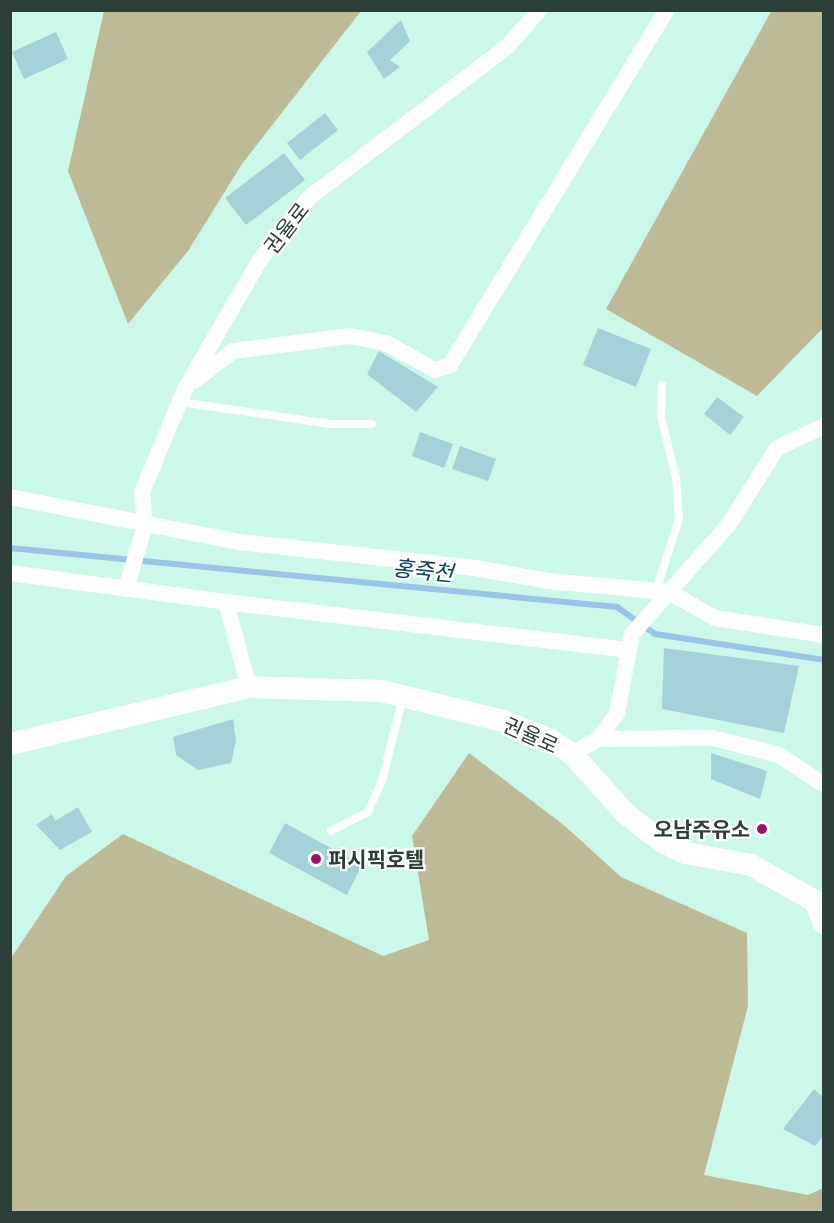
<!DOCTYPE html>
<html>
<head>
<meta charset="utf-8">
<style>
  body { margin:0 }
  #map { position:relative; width:834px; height:1223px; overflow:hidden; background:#ccf8e9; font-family:Lato,"Noto Sans KR",sans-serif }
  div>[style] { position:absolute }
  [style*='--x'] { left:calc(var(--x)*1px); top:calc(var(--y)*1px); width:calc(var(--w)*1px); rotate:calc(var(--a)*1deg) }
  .green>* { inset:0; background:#bdba98 }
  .stream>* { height:6px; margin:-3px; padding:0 3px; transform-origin:3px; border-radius:3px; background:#98c5e8 }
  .building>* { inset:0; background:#a4d2d9 }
  .service>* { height:8px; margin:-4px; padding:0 4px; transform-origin:4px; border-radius:4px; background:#fff }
  .minor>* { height:16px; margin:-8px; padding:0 8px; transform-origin:8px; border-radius:8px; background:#fff }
  .secondary>* { height:22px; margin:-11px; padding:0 11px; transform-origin:11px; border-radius:11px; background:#fff }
  .dots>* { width:16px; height:16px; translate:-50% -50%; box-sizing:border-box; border:3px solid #fff; border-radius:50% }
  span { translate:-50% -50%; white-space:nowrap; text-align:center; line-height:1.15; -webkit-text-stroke:4.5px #fff; paint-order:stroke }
  .street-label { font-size:21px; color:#2c3e38 }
  .poi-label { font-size:21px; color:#2c3e38; font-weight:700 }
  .right { translate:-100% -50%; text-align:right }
  .left { translate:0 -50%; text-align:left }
  .water-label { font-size:22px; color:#063e60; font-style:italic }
  .frame { position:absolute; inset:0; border:12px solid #2c3e38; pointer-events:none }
</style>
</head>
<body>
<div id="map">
  <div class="green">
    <i style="clip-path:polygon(772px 10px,823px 11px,824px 327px,757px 396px,606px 309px)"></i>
    <i style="clip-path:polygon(104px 11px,361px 11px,242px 164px,188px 251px,128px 324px,68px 171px)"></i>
    <i style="clip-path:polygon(469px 753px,565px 826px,621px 877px,747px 933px,748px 1006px,704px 1175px,808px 1195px,823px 1188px,823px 1212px,11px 1212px,11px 958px,66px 876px,123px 834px,383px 956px,429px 940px,412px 836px)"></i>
  </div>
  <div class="stream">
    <i style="--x:10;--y:548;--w:610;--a:5.55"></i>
    <i style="--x:617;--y:607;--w:47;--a:35.4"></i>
    <i style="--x:655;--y:634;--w:171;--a:8.7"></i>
  </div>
  <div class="building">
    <i style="clip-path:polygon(401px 20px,410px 41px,390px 60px,400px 67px,384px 79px,367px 52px)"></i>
    <i style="clip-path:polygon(56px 32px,68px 59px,24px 79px,12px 52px)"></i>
    <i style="clip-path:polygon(325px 113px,338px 130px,300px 160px,287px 143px)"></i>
    <i style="clip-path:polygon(284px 153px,305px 180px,246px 225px,225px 198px)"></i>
    <i style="clip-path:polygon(598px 328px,651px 349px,636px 387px,583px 365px)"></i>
    <i style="clip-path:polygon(379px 351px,438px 387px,416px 412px,367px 374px)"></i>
    <i style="clip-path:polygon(717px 397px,744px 417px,730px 435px,704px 414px)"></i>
    <i style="clip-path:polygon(420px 432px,453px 444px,444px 468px,412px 456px)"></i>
    <i style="clip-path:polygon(460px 446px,496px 459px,488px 481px,452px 469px)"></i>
    <i style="clip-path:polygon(664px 648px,799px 666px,784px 733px,662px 709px)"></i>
    <i style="clip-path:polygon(233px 719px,236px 741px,231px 763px,198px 770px,176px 755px,173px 737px)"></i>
    <i style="clip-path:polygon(711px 753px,767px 771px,760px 799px,711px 779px)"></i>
    <i style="clip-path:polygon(78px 807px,92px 832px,60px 850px,36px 825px,52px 814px,55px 821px)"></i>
    <i style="clip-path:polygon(285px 823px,362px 865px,347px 895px,269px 853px)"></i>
    <i style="clip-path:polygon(814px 1089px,824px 1098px,824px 1135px,815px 1146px,783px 1129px)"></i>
  </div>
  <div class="service">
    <i style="--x:180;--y:402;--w:152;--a:8.3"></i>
    <i style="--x:330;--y:424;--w:42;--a:0"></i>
    <i style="--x:656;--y:591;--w:76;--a:-72.3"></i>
    <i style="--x:679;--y:519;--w:41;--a:-94.2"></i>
    <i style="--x:676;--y:478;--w:63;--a:-103.8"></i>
    <i style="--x:661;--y:417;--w:32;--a:-88"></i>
    <i style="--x:331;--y:831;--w:42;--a:-27.2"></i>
    <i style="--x:368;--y:812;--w:34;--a:-66"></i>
    <i style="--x:382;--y:781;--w:88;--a:-76.1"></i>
  </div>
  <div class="minor">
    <i style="--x:194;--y:381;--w:49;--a:-37.6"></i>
    <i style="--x:233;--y:351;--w:118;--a:-7.3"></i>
    <i style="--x:350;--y:336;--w:37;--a:11"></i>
    <i style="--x:386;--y:343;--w:56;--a:28.9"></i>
    <i style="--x:435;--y:370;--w:16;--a:-18"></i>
    <i style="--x:450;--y:365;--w:416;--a:-58.6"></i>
    <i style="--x:10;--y:497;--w:233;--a:11.1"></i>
    <i style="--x:239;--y:542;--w:237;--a:6.3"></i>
    <i style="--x:475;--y:568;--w:74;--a:10.1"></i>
    <i style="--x:548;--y:581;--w:121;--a:5.2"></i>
    <i style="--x:669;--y:592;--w:53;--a:29.5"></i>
    <i style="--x:715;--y:618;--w:110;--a:8.9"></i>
    <i style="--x:10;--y:573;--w:218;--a:7.6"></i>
    <i style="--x:226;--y:602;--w:88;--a:74.9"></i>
    <i style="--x:126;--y:589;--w:67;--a:-73.5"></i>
    <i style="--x:145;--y:525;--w:33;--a:-95"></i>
    <i style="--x:142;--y:492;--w:114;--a:-67.3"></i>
    <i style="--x:186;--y:387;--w:147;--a:-59.8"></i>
    <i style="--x:260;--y:260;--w:80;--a:-51.6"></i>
    <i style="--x:310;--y:197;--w:248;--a:-37.3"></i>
    <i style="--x:507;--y:47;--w:49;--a:-49.1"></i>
    <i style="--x:226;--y:602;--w:403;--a:6.8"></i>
    <i style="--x:598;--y:739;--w:115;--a:-0.5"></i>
    <i style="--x:713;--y:738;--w:68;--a:14.4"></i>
    <i style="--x:779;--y:755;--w:54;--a:33.7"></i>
    <i style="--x:572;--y:754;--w:30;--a:-30"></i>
    <i style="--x:598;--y:739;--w:31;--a:-53"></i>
    <i style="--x:617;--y:714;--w:81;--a:-79.4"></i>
    <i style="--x:632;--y:634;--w:147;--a:-48.6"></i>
    <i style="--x:729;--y:524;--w:90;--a:-57.7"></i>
    <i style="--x:777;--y:448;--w:52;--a:-25.1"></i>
  </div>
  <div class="secondary">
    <i style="--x:10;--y:744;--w:246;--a:-13.4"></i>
    <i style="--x:249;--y:687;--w:133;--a:1.7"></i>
    <i style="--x:382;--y:691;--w:125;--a:13.9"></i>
    <i style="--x:503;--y:721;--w:52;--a:21.6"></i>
    <i style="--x:551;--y:740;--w:25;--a:34"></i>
    <i style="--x:572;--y:754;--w:81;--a:48"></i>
    <i style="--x:626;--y:814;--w:44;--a:37.6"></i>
    <i style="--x:661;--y:841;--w:28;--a:26"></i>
    <i style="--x:686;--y:853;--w:66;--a:10.5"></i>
    <i style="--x:751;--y:865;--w:73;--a:29.4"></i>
    <i style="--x:815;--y:901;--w:24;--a:68"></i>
  </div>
  <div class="dots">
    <i style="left:762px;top:829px;background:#98156b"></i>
    <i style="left:316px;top:859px;background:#98156b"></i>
  </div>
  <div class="street-label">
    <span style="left:286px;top:228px;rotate:-52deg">권율로</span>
    <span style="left:531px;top:735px;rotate:24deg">권율로</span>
  </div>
  <div class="poi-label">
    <span class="right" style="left:750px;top:829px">오남주유소</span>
    <span class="left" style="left:328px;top:859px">퍼시픽호텔</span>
  </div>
  <div class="water-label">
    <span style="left:423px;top:570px;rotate:6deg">홍죽천</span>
  </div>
  <div class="frame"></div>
</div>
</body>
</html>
